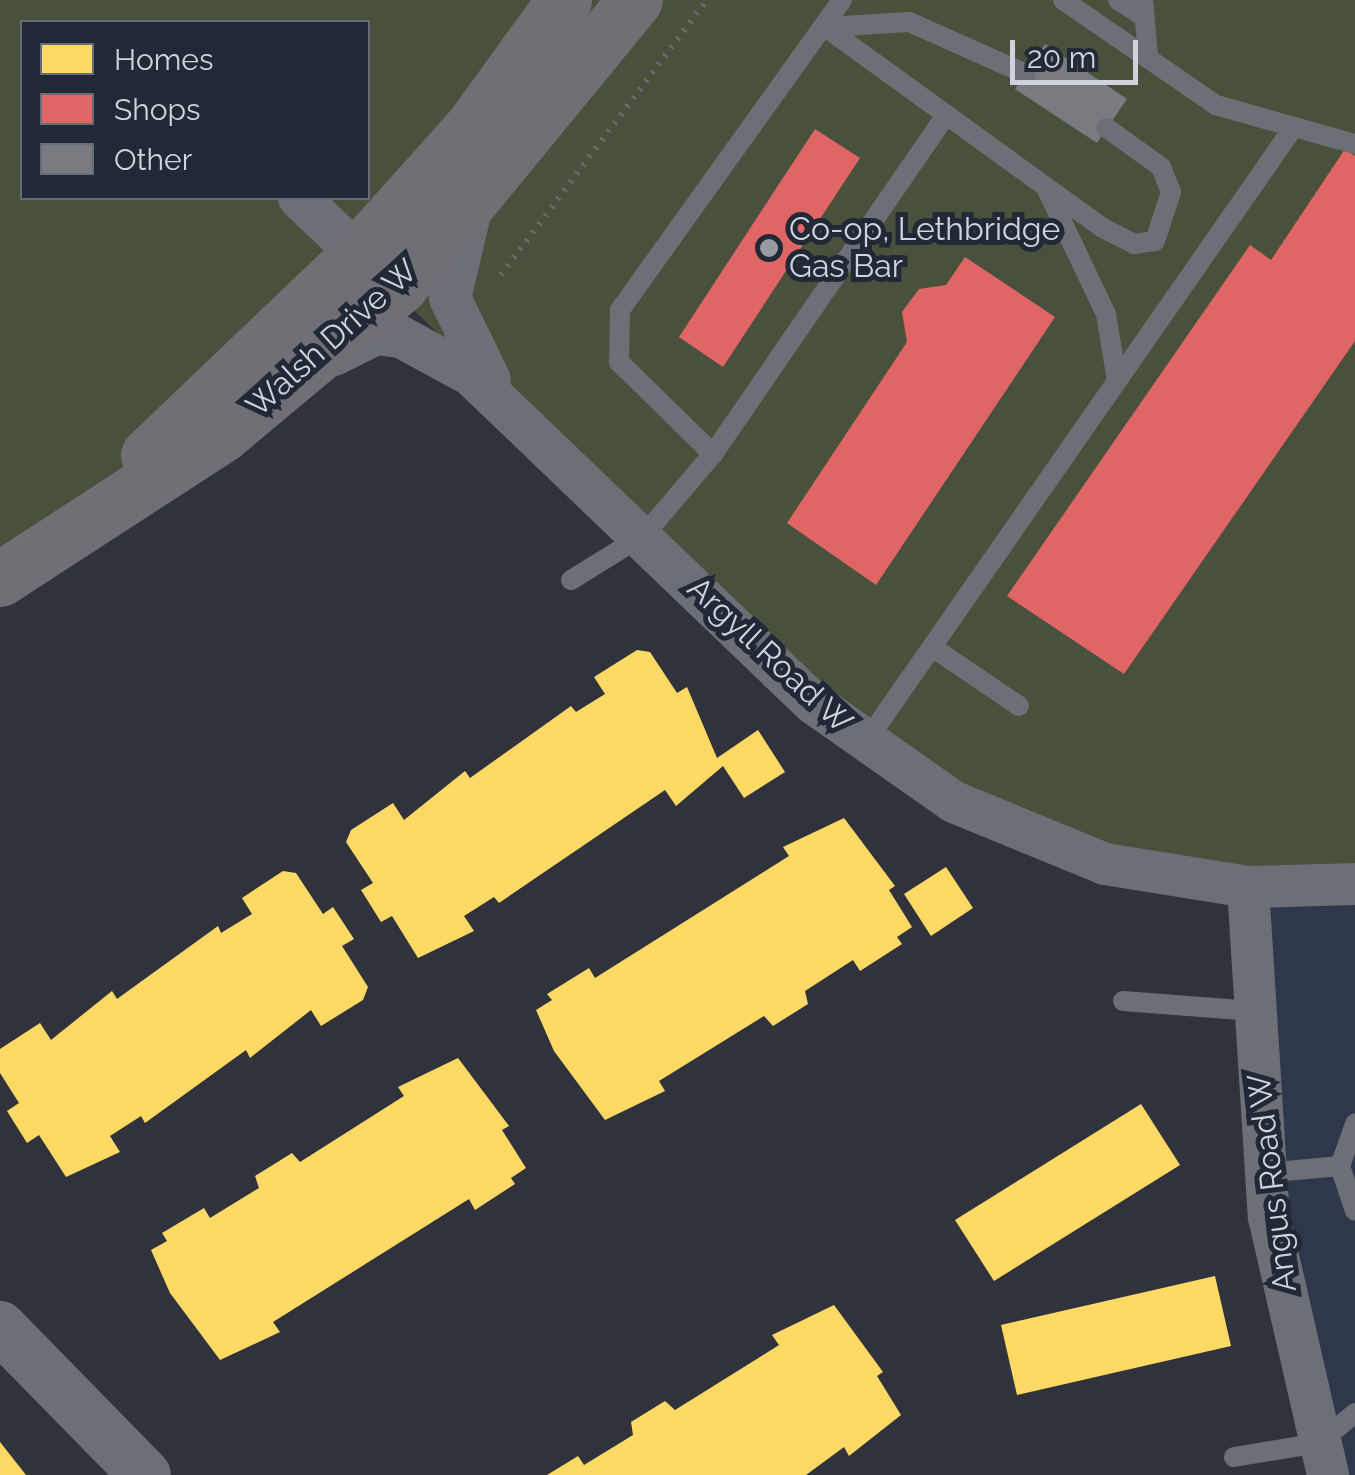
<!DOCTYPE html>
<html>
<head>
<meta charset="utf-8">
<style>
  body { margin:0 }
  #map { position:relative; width:1355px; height:1475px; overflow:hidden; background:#30333b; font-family:Raleway,sans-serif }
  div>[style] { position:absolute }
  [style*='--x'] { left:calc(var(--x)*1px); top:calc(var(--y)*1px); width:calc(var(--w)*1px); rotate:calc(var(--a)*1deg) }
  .built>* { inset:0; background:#2f374a }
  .green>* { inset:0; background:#49513c }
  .homes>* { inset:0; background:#ffd966 }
  .shops>* { inset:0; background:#e06666 }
  .building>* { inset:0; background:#7a7a81 }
  .path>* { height:6px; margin-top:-3px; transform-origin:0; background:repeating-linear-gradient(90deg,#66696f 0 2.5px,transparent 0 10.5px) }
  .service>* { height:20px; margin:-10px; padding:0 10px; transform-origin:10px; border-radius:10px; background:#6c6f76 }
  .minor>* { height:42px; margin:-21px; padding:0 21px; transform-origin:21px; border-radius:21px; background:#6c6f76 }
  .tertiary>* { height:52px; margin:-26px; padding:0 26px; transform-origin:26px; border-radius:26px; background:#6c6f76 }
  .secondary>* { height:55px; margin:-27.5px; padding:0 27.5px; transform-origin:27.5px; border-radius:27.5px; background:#6f6f75 }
  .dots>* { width:28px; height:28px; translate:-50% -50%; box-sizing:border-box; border:5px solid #212836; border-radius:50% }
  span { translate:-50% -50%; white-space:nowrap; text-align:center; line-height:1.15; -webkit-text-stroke:10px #212836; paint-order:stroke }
  .poi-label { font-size:32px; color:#ced3dc }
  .left { translate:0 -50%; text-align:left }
  .street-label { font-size:32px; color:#ced3dc }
  .legend { position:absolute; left:20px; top:20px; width:350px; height:180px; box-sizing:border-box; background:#212836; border:2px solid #666c78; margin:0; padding:12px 18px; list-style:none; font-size:30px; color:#ced3dc }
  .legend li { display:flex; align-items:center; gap:20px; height:50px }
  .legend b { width:50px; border:2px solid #666c78 }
  .scale { position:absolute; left:1010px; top:40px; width:128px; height:45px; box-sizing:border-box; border:5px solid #ced3dc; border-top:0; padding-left:12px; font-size:30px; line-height:35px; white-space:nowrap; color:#ced3dc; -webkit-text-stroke:8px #212836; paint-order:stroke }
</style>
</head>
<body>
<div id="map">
  <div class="built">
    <i style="clip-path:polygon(1355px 884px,1355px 1475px,1328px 1475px,1295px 1349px,1248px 887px)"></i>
  </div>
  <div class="green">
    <i style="clip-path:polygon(evenodd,0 0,1355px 0,1355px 884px,1248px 887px,954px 802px,644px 535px,379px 276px,0 579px,0 0,22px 22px,368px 22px,368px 198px,22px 198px,22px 22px)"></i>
  </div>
  <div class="homes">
    <i style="clip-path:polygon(637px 650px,650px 652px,677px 693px,687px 687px,717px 758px,758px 730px,785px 772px,744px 798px,723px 766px,676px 806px,665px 790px,499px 903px,494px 897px,464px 916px,474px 931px,418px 958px,392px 916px,381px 922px,361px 890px,373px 883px,346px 842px,351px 830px,393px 803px,404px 820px,465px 771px,470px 778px,571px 706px,576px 712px,605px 694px,594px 677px)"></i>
    <i style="clip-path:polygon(844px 818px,895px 886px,889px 890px,912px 927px,897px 937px,902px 944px,860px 971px,853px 960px,805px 991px,808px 1004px,773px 1026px,764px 1016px,659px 1081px,665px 1091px,605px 1120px,554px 1051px,536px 1010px,552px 1000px,547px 994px,589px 968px,595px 978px,789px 856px,783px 847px)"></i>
    <i style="clip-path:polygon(946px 867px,973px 908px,931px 936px,904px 894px)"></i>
    <i style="clip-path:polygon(283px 871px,296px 873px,323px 914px,333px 907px,354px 939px,342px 946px,368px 987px,363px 1000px,321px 1026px,311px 1010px,250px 1058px,246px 1050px,145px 1123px,141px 1116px,110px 1136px,120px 1152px,66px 1177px,39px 1135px,27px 1143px,7px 1111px,19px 1103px,0 1073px,0 1049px,40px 1023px,51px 1040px,112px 991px,117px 999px,218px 926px,221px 933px,252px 914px,242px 898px)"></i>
    <i style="clip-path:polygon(458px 1058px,509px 1126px,502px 1130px,526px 1168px,511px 1178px,515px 1184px,475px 1210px,469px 1199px,273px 1322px,280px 1332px,220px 1360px,170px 1293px,151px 1250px,167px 1241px,162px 1233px,204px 1208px,210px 1218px,259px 1188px,255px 1176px,292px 1153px,300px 1162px,404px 1096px,398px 1087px)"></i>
    <i style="clip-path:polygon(1141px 1104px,1180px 1165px,994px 1281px,955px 1220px)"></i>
    <i style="clip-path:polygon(1215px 1276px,1231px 1346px,1017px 1395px,1001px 1325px)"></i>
    <i style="clip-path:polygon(834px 1305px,883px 1372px,877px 1376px,901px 1415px,849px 1456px,844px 1447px,806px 1475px,547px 1475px,578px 1456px,584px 1465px,633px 1435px,631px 1422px,665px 1401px,675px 1410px,779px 1345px,772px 1335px)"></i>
    <i style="clip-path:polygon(0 1442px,26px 1475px,0 1475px)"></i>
  </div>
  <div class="shops">
    <i style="clip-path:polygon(815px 129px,860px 158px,723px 367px,679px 337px)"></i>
    <i style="clip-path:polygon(1345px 149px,1355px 156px,1355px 341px,1124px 674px,1007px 596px,1250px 245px,1271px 260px)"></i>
    <i style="clip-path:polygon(965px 257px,1055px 317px,876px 585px,787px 523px,907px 342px,902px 312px,919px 289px,946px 285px)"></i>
  </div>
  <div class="building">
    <i style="clip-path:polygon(1045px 44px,1127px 99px,1097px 143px,1015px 89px)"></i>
  </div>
  <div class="path">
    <i style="--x:501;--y:275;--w:344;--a:-53.2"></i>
  </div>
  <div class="service">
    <i style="--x:1063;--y:0;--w:186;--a:34.5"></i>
    <i style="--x:1216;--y:105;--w:144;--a:15.7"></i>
    <i style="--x:1118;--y:0;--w:27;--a:33"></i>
    <i style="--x:1143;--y:0;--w:54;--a:84.7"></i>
    <i style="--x:1026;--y:74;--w:128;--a:-156"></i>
    <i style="--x:909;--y:22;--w:84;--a:176.6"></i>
    <i style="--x:825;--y:27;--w:341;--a:35.9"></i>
    <i style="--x:1101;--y:227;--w:37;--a:27"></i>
    <i style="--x:1134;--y:244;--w:21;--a:-8"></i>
    <i style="--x:1155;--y:241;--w:52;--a:-71.9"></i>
    <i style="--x:1171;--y:192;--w:27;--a:-112"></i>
    <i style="--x:1161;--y:167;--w:67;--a:-144.2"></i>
    <i style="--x:1048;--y:192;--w:135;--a:64.6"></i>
    <i style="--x:1106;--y:314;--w:68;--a:80.7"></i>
    <i style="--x:713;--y:454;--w:132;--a:-135.6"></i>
    <i style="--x:619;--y:362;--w:52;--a:-88.9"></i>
    <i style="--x:620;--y:310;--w:381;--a:-54.4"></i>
    <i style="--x:571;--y:580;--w:86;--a:-31.7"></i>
    <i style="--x:644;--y:535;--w:106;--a:-49.6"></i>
    <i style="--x:713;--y:454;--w:410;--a:-55.5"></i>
    <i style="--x:932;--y:647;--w:105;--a:34.1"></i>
    <i style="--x:865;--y:743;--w:746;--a:-55.16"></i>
    <i style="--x:1123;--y:1001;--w:131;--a:4.4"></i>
    <i style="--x:1340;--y:1166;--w:45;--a:-70.3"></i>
    <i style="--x:1265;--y:1173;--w:75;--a:-5.3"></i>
    <i style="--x:1340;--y:1166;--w:47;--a:71.6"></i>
    <i style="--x:1234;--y:1457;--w:86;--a:-9.4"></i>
    <i style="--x:1319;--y:1443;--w:47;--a:-39.8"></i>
  </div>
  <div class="minor">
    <i style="--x:299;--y:198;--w:81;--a:43.5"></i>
    <i style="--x:470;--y:214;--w:86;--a:103.4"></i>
    <i style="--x:450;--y:298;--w:91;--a:64"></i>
    <i style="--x:334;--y:355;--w:47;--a:-26.6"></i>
    <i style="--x:376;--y:334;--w:25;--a:7"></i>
    <i style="--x:401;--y:337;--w:80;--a:28.5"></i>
    <i style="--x:471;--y:375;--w:474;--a:43.8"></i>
    <i style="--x:813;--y:703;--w:172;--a:35.1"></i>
    <i style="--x:954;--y:802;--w:163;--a:22.3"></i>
    <i style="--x:1105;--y:864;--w:145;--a:9.1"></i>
    <i style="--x:1248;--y:887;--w:107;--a:-1.6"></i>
    <i style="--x:1248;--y:887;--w:331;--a:86.4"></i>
    <i style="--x:1269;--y:1217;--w:265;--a:77.1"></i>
  </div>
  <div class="tertiary">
    <i style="--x:0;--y:1327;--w:207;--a:45.6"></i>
  </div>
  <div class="secondary">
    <i style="--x:148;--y:455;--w:291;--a:-43.7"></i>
    <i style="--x:358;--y:254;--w:171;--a:-48.1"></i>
    <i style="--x:472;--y:127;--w:157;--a:-54.1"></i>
    <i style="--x:0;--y:579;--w:266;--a:-33"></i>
    <i style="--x:223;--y:434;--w:231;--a:-39.9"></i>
    <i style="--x:400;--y:286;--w:370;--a:-50.6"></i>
  </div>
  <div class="dots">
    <i style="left:769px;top:248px;background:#979ba4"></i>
  </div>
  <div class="poi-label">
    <span class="left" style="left:789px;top:248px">Co-op, Lethbridge<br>Gas Bar</span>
  </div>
  <div class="street-label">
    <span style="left:332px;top:338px;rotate:-42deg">Walsh Drive W</span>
    <span style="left:770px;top:655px;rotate:43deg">Argyll Road W</span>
    <span style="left:1272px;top:1183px;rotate:-97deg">Angus Road W</span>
  </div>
  <ul class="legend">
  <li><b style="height:28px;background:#ffd966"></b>Homes</li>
  <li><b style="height:28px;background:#e06666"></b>Shops</li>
  <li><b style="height:28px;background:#7a7a81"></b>Other</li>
  </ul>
  <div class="scale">20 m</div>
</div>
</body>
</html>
